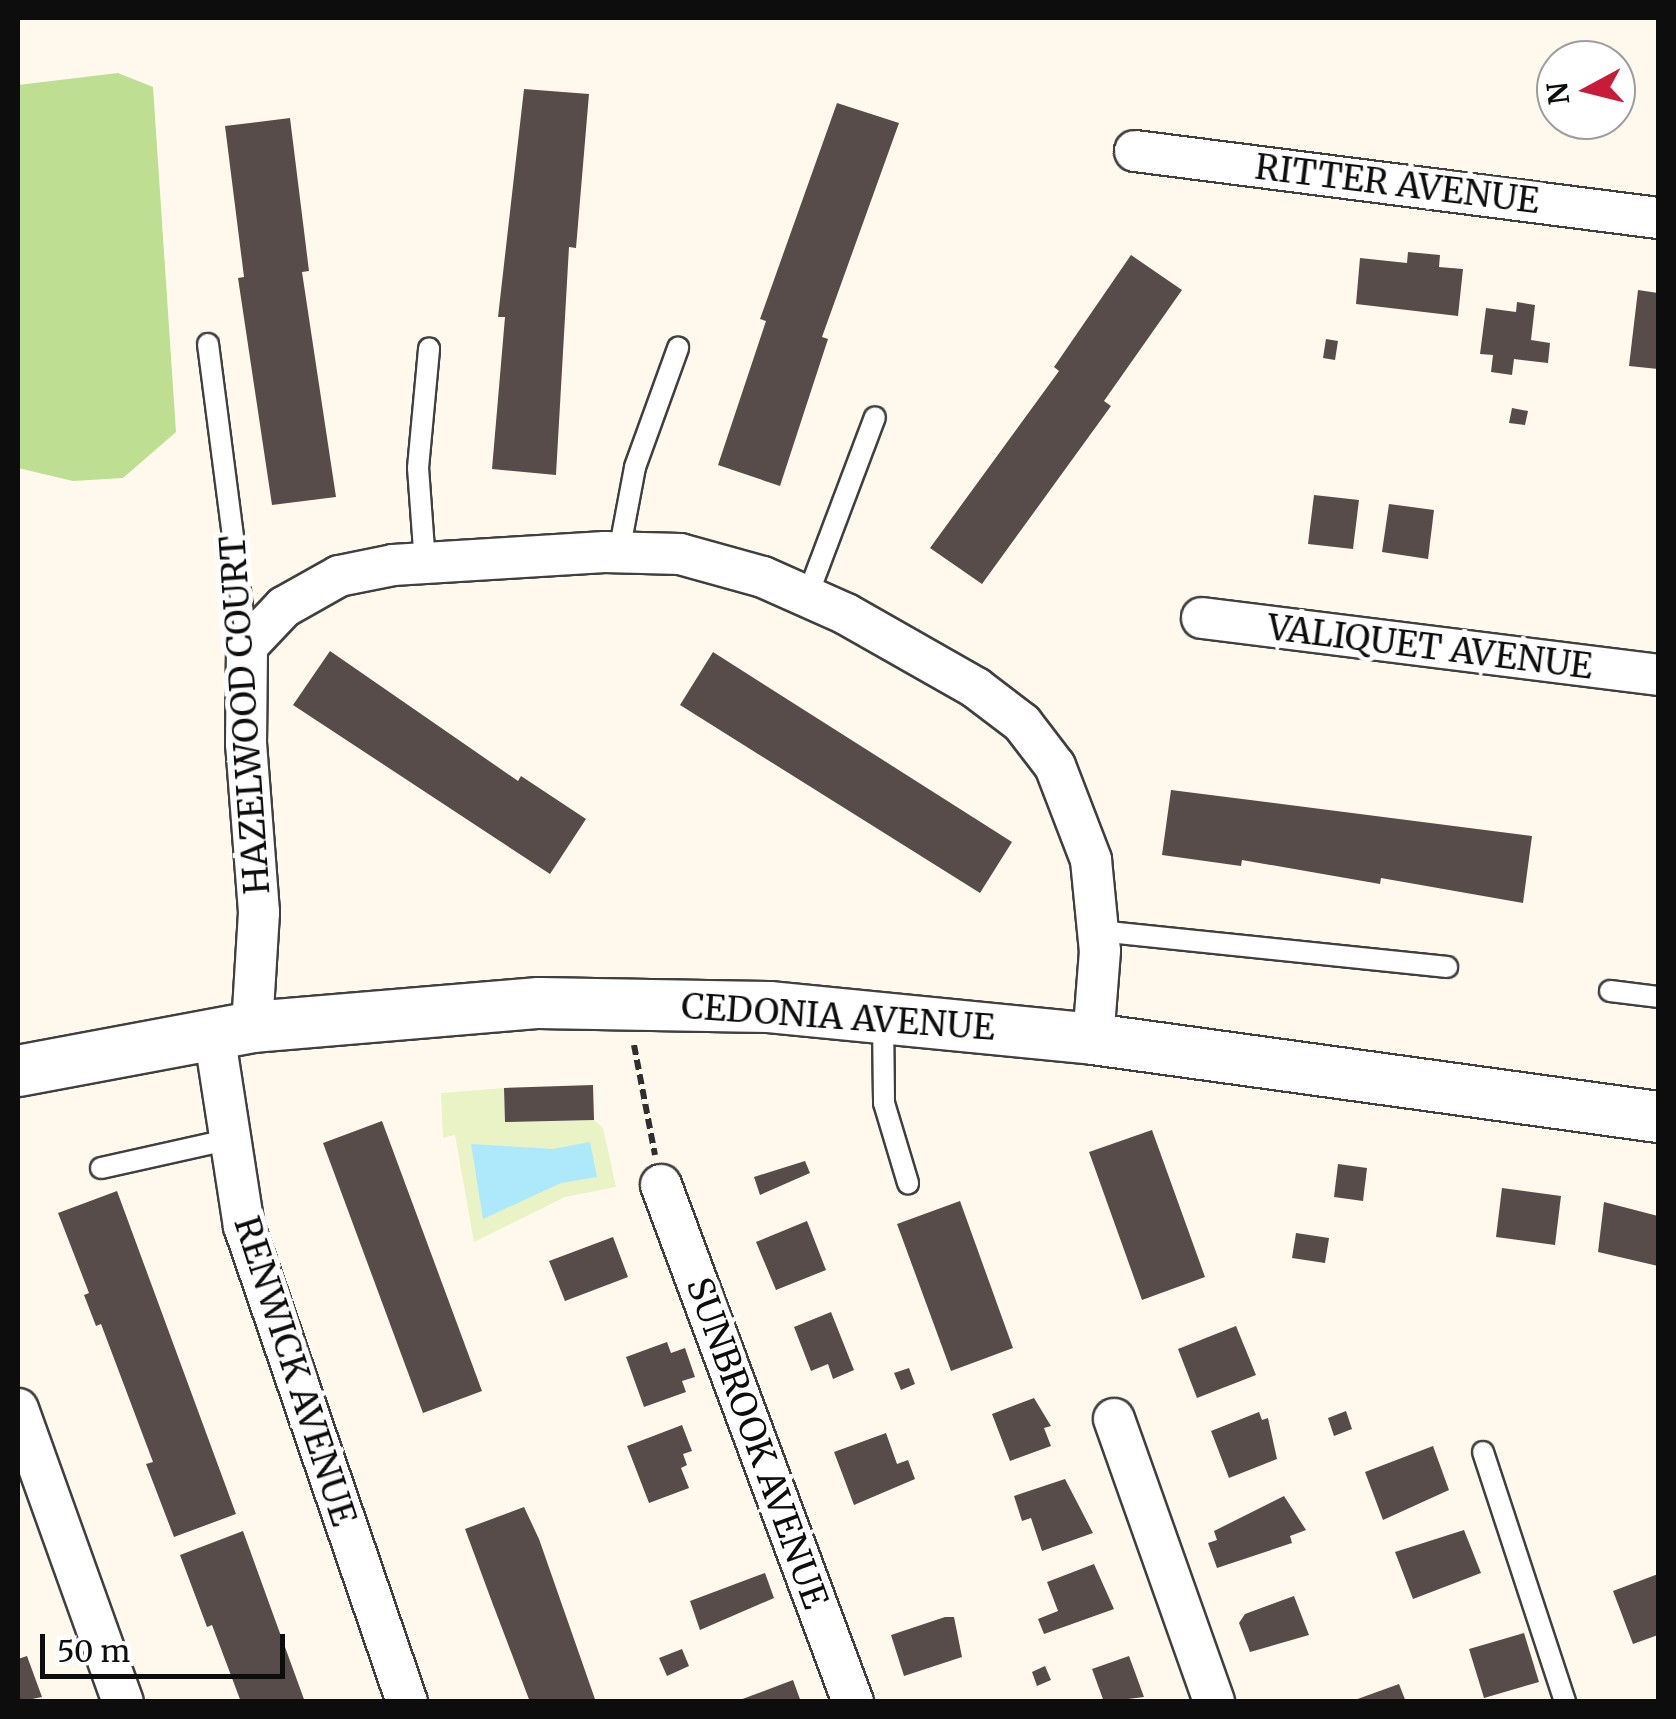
<!DOCTYPE html>
<html>
<head>
<meta charset="utf-8">
<style>
  body { margin:0 }
  #map { position:relative; width:1676px; height:1719px; overflow:hidden; background:#fff9ed; font-family:Merriweather,serif }
  div>[style] { position:absolute }
  [style*='--x'] { left:calc(var(--x)*1px); top:calc(var(--y)*1px); width:calc(var(--w)*1px); rotate:calc(var(--a)*1deg) }
  .forest>* { inset:0; background:#bedf92 }
  .pitch>* { inset:0; background:#e9f3c6 }
  .water>* { inset:0; background:#ade8fb }
  .building>* { inset:0; background:#574c49 }
  .path>* { height:6px; margin-top:-3px; transform-origin:0; background:repeating-linear-gradient(90deg,#2f2f2f 0 10px,transparent 0 15px) }
  .roads { filter:drop-shadow(2px 0 #404040) drop-shadow(-2px 0 #404040) drop-shadow(0 2px #404040) drop-shadow(0 -2px #404040) }
  .service>* { height:20px; margin:-10px; padding:0 10px; transform-origin:10px; border-radius:10px; background:#fff }
  .minor>* { height:40px; margin:-20px; padding:0 20px; transform-origin:20px; border-radius:20px; background:#fff }
  .tertiary>* { height:50px; margin:-25px; padding:0 25px; transform-origin:25px; border-radius:25px; background:#fff }
  span { translate:-50% -50%; white-space:nowrap; text-align:center; line-height:1.15; -webkit-text-stroke:10px #fff; paint-order:stroke }
  .street-label { font-size:35px; color:#0d0d0d }
  .frame { position:absolute; inset:0; border:20px solid #0d0d0d; pointer-events:none }
  .north { position:absolute; left:1536px; top:40px; width:100px; height:100px; box-sizing:border-box; background:#fff; border:2px solid #9e9e9e; border-radius:50%; rotate:263deg; font-size:28px; font-weight:700; line-height:40px; text-align:center; color:#0d0d0d }
  .north::after { content:''; display:block; margin:auto; width:35px; height:45px; background:#c81a39; clip-path:polygon(50% 0,100% 100%,50% 72%,0 100%) }
  .scale { position:absolute; left:40px; top:1634px; width:245px; height:45px; box-sizing:border-box; border:5px solid #0d0d0d; border-top:0; padding-left:12px; font-size:30px; line-height:35px; white-space:nowrap; color:#0d0d0d; -webkit-text-stroke:8px #fff; paint-order:stroke }
</style>
</head>
<body>
<div id="map">
  <div class="forest">
    <i style="clip-path:polygon(118px 73px,153px 87px,176px 432px,123px 478px,73px 481px,18px 468px,18px 85px)"></i>
  </div>
  <div class="pitch">
    <i style="clip-path:polygon(504px 1088px,505px 1122px,594px 1120px,603px 1128px,616px 1187px,565px 1197px,474px 1242px,455px 1135px,443px 1138px,441px 1093px)"></i>
  </div>
  <div class="water">
    <i style="clip-path:polygon(590px 1142px,597px 1177px,561px 1183px,483px 1219px,471px 1144px,553px 1149px)"></i>
  </div>
  <div class="building">
    <i style="clip-path:polygon(524px 89px,589px 94px,576px 248px,569px 247px,556px 475px,492px 469px,505px 317px,498px 317px)"></i>
    <i style="clip-path:polygon(837px 103px,899px 123px,822px 337px,828px 339px,780px 486px,718px 465px,766px 321px,760px 319px)"></i>
    <i style="clip-path:polygon(290px 118px,309px 271px,302px 272px,336px 497px,272px 505px,238px 278px,244px 277px,225px 126px)"></i>
    <i style="clip-path:polygon(1408px 252px,1440px 255px,1439px 267px,1463px 269px,1458px 316px,1356px 304px,1360px 258px,1407px 263px)"></i>
    <i style="clip-path:polygon(1131px 255px,1182px 290px,1104px 401px,1111px 406px,982px 584px,930px 548px,1059px 371px,1054px 367px)"></i>
    <i style="clip-path:polygon(1638px 290px,1658px 293px,1658px 369px,1629px 366px)"></i>
    <i style="clip-path:polygon(1517px 302px,1535px 305px,1531px 340px,1550px 343px,1548px 363px,1514px 359px,1512px 375px,1491px 372px,1493px 355px,1480px 354px,1486px 308px,1516px 312px)"></i>
    <i style="clip-path:polygon(1326px 339px,1338px 341px,1335px 360px,1323px 358px)"></i>
    <i style="clip-path:polygon(1512px 408px,1528px 411px,1525px 425px,1509px 423px)"></i>
    <i style="clip-path:polygon(1314px 495px,1359px 500px,1353px 549px,1308px 544px)"></i>
    <i style="clip-path:polygon(1389px 504px,1434px 510px,1428px 559px,1382px 552px)"></i>
    <i style="clip-path:polygon(330px 651px,518px 781px,521px 776px,586px 819px,550px 874px,293px 705px)"></i>
    <i style="clip-path:polygon(713px 652px,1012px 842px,980px 893px,680px 705px)"></i>
    <i style="clip-path:polygon(1171px 790px,1532px 836px,1523px 903px,1381px 878px,1380px 884px,1242px 860px,1241px 866px,1162px 855px)"></i>
    <i style="clip-path:polygon(593px 1085px,594px 1120px,505px 1122px,504px 1088px)"></i>
    <i style="clip-path:polygon(382px 1121px,482px 1391px,423px 1413px,323px 1143px)"></i>
    <i style="clip-path:polygon(1152px 1130px,1205px 1277px,1142px 1300px,1089px 1152px)"></i>
    <i style="clip-path:polygon(805px 1161px,810px 1173px,760px 1195px,754px 1177px)"></i>
    <i style="clip-path:polygon(1338px 1164px,1367px 1168px,1363px 1201px,1334px 1197px)"></i>
    <i style="clip-path:polygon(1502px 1188px,1561px 1196px,1555px 1245px,1496px 1237px)"></i>
    <i style="clip-path:polygon(117px 1191px,236px 1514px,174px 1537px,146px 1464px,153px 1462px,101px 1324px,96px 1326px,84px 1295px,89px 1293px,58px 1213px)"></i>
    <i style="clip-path:polygon(960px 1201px,1013px 1348px,951px 1371px,897px 1224px)"></i>
    <i style="clip-path:polygon(1604px 1202px,1658px 1216px,1658px 1266px,1598px 1252px)"></i>
    <i style="clip-path:polygon(807px 1221px,826px 1270px,776px 1290px,756px 1242px)"></i>
    <i style="clip-path:polygon(1296px 1233px,1329px 1238px,1325px 1263px,1292px 1258px)"></i>
    <i style="clip-path:polygon(613px 1237px,628px 1277px,565px 1301px,549px 1261px)"></i>
    <i style="clip-path:polygon(831px 1312px,854px 1370px,833px 1379px,828px 1364px,811px 1371px,794px 1327px)"></i>
    <i style="clip-path:polygon(1236px 1326px,1256px 1375px,1197px 1398px,1178px 1349px)"></i>
    <i style="clip-path:polygon(667px 1342px,671px 1353px,685px 1348px,695px 1377px,682px 1381px,686px 1392px,644px 1407px,626px 1357px)"></i>
    <i style="clip-path:polygon(909px 1368px,915px 1384px,901px 1390px,894px 1373px)"></i>
    <i style="clip-path:polygon(1034px 1398px,1051px 1426px,1044px 1428px,1051px 1446px,1010px 1461px,992px 1414px)"></i>
    <i style="clip-path:polygon(1346px 1411px,1352px 1429px,1334px 1436px,1328px 1418px)"></i>
    <i style="clip-path:polygon(1259px 1412px,1262px 1420px,1268px 1418px,1277px 1459px,1229px 1478px,1211px 1431px)"></i>
    <i style="clip-path:polygon(682px 1425px,692px 1451px,683px 1454px,687px 1465px,681px 1468px,689px 1488px,649px 1503px,627px 1446px)"></i>
    <i style="clip-path:polygon(886px 1433px,897px 1464px,908px 1460px,915px 1479px,854px 1505px,834px 1452px)"></i>
    <i style="clip-path:polygon(1433px 1446px,1449px 1490px,1383px 1520px,1365px 1472px)"></i>
    <i style="clip-path:polygon(1065px 1479px,1093px 1533px,1042px 1551px,1031px 1518px,1022px 1521px,1014px 1496px)"></i>
    <i style="clip-path:polygon(1284px 1496px,1306px 1530px,1290px 1536px,1292px 1543px,1217px 1568px,1208px 1543px,1217px 1540px,1214px 1531px)"></i>
    <i style="clip-path:polygon(524px 1507px,539px 1539px,596px 1702px,530px 1702px,492px 1602px,465px 1529px)"></i>
    <i style="clip-path:polygon(1464px 1530px,1481px 1573px,1413px 1599px,1395px 1552px)"></i>
    <i style="clip-path:polygon(243px 1531px,269px 1603px,305px 1702px,241px 1702px,212px 1625px,207px 1627px,180px 1555px)"></i>
    <i style="clip-path:polygon(1094px 1564px,1114px 1609px,1044px 1634px,1038px 1619px,1058px 1611px,1047px 1582px)"></i>
    <i style="clip-path:polygon(765px 1573px,774px 1598px,700px 1630px,690px 1601px)"></i>
    <i style="clip-path:polygon(1658px 1574px,1658px 1635px,1633px 1644px,1613px 1591px)"></i>
    <i style="clip-path:polygon(1294px 1596px,1309px 1635px,1250px 1652px,1239px 1623px,1245px 1614px)"></i>
    <i style="clip-path:polygon(945px 1617px,954px 1617px,962px 1657px,904px 1676px,891px 1635px)"></i>
    <i style="clip-path:polygon(1524px 1633px,1539px 1682px,1484px 1698px,1469px 1649px)"></i>
    <i style="clip-path:polygon(682px 1649px,689px 1666px,667px 1676px,659px 1658px)"></i>
    <i style="clip-path:polygon(27px 1656px,42px 1697px,18px 1702px,18px 1659px)"></i>
    <i style="clip-path:polygon(1129px 1656px,1144px 1697px,1104px 1702px,1092px 1669px)"></i>
    <i style="clip-path:polygon(1045px 1666px,1051px 1680px,1037px 1686px,1032px 1672px)"></i>
    <i style="clip-path:polygon(793px 1680px,801px 1702px,737px 1702px,737px 1701px)"></i>
    <i style="clip-path:polygon(1399px 1684px,1406px 1702px,1352px 1702px,1352px 1701px)"></i>
  </div>
  <div class="path">
    <i style="--x:634;--y:1045;--w:112;--a:79.2"></i>
  </div>
  <div class="roads">
    <div class="service">
      <i style="--x:208;--y:344;--w:303;--a:82.6"></i>
      <i style="--x:619;--y:552;--w:86;--a:-79.3"></i>
      <i style="--x:635;--y:467;--w:127;--a:-70.1"></i>
      <i style="--x:425;--y:563;--w:95;--a:-94.2"></i>
      <i style="--x:418;--y:468;--w:120;--a:-84.7"></i>
      <i style="--x:807;--y:597;--w:192;--a:-69.3"></i>
      <i style="--x:1099;--y:931;--w:350;--a:5.9"></i>
      <i style="--x:1610;--y:991;--w:48;--a:7.1"></i>
      <i style="--x:883;--y:1019;--w:84;--a:89.3"></i>
      <i style="--x:884;--y:1103;--w:84;--a:73.3"></i>
      <i style="--x:101;--y:1168;--w:128;--a:-12.6"></i>
      <i style="--x:1483;--y:1452;--w:263;--a:71.8"></i>
    </div>
    <div class="minor">
      <i style="--x:1135;--y:151;--w:527;--a:7.3"></i>
      <i style="--x:1202;--y:618;--w:460;--a:7.1"></i>
      <i style="--x:252;--y:1027;--w:115;--a:-86.5"></i>
      <i style="--x:259;--y:912;--w:169;--a:-94.4"></i>
      <i style="--x:246;--y:744;--w:98;--a:-89.4"></i>
      <i style="--x:247;--y:646;--w:54;--a:-46.5"></i>
      <i style="--x:284;--y:607;--w:63;--a:-29.4"></i>
      <i style="--x:339;--y:576;--w:55;--a:-11.5"></i>
      <i style="--x:393;--y:565;--w:212;--a:-3.5"></i>
      <i style="--x:605;--y:552;--w:75;--a:1.5"></i>
      <i style="--x:680;--y:554;--w:86;--a:15.5"></i>
      <i style="--x:763;--y:577;--w:91;--a:24"></i>
      <i style="--x:846;--y:614;--w:150;--a:29.6"></i>
      <i style="--x:976;--y:688;--w:58;--a:37.3"></i>
      <i style="--x:1022;--y:723;--w:54;--a:52.5"></i>
      <i style="--x:1055;--y:766;--w:101;--a:69"></i>
      <i style="--x:1091;--y:860;--w:91;--a:84.4"></i>
      <i style="--x:1100;--y:951;--w:88;--a:94.5"></i>
      <i style="--x:214;--y:1033;--w:195;--a:81.2"></i>
      <i style="--x:244;--y:1226;--w:503;--a:71.1"></i>
      <i style="--x:661;--y:1185;--w:552;--a:69.63"></i>
      <i style="--x:18;--y:1409;--w:311;--a:70.3"></i>
      <i style="--x:1114;--y:1419;--w:300;--a:70.5"></i>
    </div>
    <div class="tertiary">
      <i style="--x:18;--y:1071;--w:238;--a:-10.6"></i>
      <i style="--x:252;--y:1027;--w:288;--a:-4.8"></i>
      <i style="--x:539;--y:1003;--w:230;--a:1"></i>
      <i style="--x:769;--y:1007;--w:326;--a:5.6"></i>
      <i style="--x:1093;--y:1039;--w:570;--a:7.86"></i>
    </div>
  </div>
  <div class="street-label">
    <span style="left:1397px;top:184px;rotate:7deg">RITTER AVENUE</span>
    <span style="left:1430px;top:647px;rotate:7deg">VALIQUET AVENUE</span>
    <span style="left:245px;top:715px;rotate:-94deg">HAZELWOOD COURT</span>
    <span style="left:838px;top:1017px;rotate:4deg">CEDONIA AVENUE</span>
    <span style="left:295px;top:1371px;rotate:72deg">RENWICK AVENUE</span>
    <span style="left:757px;top:1443px;rotate:70deg">SUNBROOK AVENUE</span>
  </div>
  <div class="frame"></div>
  <div class="north">N</div>
  <div class="scale">50 m</div>
</div>
</body>
</html>
